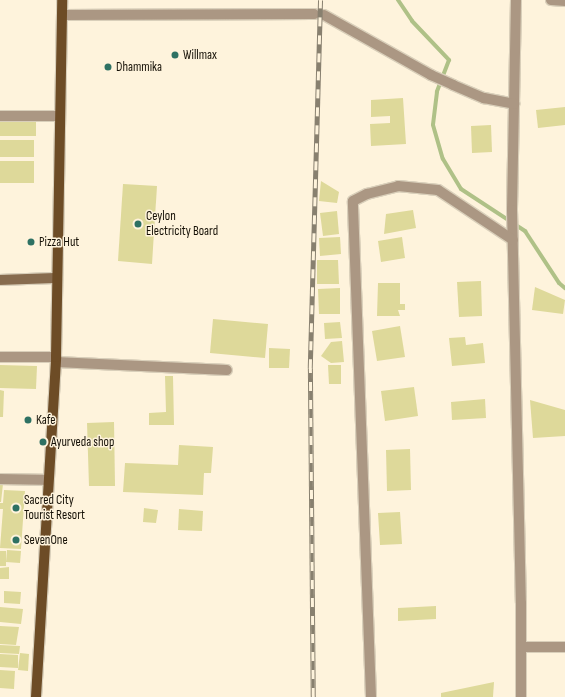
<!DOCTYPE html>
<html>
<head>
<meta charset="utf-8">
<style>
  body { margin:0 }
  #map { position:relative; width:565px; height:697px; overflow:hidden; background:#fef3dc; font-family:"Sofia Sans Condensed",sans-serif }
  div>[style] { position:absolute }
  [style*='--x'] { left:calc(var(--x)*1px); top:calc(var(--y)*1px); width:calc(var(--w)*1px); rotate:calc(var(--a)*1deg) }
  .stream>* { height:4px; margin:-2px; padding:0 2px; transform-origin:2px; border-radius:2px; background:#afc187 }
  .building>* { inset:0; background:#ded99a }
  .roads { filter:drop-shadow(1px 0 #d9cfba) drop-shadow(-1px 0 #d9cfba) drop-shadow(0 1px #d9cfba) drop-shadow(0 -1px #d9cfba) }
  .street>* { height:10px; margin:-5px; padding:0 5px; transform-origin:5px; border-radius:5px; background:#ab9783 }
  .secondary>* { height:10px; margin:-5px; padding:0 5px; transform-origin:5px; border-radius:5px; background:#876b4e }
  .primary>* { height:10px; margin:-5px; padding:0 5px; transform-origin:5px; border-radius:5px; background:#6d4c26 }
  .rail>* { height:4.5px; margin-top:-2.25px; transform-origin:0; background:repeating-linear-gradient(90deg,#fef3dc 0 9px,#88806f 0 18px); box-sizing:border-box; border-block:1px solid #88806f }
  .dots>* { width:11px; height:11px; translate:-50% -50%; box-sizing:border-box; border:2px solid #fef3dc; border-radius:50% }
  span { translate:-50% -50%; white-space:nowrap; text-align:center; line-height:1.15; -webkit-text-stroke:3px #fef3dc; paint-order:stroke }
  .poi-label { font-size:13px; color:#151006 }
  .left { translate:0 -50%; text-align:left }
</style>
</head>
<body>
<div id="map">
  <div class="stream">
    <i style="--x:398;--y:0;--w:25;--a:56"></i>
    <i style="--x:412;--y:21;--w:54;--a:46.5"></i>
    <i style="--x:449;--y:60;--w:34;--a:111"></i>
    <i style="--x:437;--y:92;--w:33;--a:97"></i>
    <i style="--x:433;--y:125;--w:35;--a:74"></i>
    <i style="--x:443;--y:159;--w:35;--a:59"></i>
    <i style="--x:461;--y:189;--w:77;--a:33.3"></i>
    <i style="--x:525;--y:231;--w:62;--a:56.8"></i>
    <i style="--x:559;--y:283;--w:8;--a:40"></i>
  </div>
  <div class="building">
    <i style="clip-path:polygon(403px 98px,406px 144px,371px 146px,370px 124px,390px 123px,390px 116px,371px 117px,371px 100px)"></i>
    <i style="clip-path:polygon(565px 107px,565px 125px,538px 128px,536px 110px)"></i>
    <i style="clip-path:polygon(0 121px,36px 121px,36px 136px,0 136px)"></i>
    <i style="clip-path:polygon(491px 125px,492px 152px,472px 153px,471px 126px)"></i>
    <i style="clip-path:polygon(0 140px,34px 140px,34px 157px,0 157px)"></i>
    <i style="clip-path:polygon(0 161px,34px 161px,34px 183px,0 183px)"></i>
    <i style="clip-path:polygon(321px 181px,339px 192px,337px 203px,319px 201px)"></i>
    <i style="clip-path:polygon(123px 184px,157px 186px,152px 264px,118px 261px)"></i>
    <i style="clip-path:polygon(413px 210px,416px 228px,384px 234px,386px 214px)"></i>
    <i style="clip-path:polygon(337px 211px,339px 234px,323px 236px,320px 213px)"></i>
    <i style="clip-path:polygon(340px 237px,341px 254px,320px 256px,319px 238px)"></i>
    <i style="clip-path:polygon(402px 237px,405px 258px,381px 262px,378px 241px)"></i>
    <i style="clip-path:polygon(317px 260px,338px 260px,339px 284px,317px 284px)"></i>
    <i style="clip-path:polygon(481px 281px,482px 316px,459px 317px,457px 282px)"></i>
    <i style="clip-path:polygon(378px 283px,400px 283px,400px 304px,405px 304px,405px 310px,398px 310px,400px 316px,377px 316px)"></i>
    <i style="clip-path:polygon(535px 287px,565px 300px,563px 314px,532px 310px)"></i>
    <i style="clip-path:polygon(340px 288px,340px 314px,319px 314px,318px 289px)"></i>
    <i style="clip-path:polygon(213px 319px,268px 324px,265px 358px,210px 353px)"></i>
    <i style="clip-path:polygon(340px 322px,342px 338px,325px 339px,324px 323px)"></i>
    <i style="clip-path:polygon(400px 326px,405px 357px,377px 361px,372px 331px)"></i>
    <i style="clip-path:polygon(465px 337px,466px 345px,483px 343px,485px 363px,452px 366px,449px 338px)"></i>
    <i style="clip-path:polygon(342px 341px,344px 362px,331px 363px,321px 356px,331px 342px)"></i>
    <i style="clip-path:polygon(269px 348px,290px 349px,289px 368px,269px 368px)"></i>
    <i style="clip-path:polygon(0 365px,37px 366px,36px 389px,0 388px)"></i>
    <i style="clip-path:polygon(328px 365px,341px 365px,341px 384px,329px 384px)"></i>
    <i style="clip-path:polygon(165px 376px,173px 376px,174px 425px,149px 425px,149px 413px,166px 412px)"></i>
    <i style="clip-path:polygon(414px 387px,418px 416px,385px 421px,381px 391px)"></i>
    <i style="clip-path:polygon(0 390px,4px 391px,3px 417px,0 417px)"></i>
    <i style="clip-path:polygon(485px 399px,486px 418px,452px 420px,451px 402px)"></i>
    <i style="clip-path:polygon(530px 400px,565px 410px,565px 436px,533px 438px)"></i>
    <i style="clip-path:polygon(114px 422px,115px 486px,89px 486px,87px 423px)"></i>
    <i style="clip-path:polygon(179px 445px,213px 447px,211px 473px,204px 473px,203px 495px,123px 492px,125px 463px,178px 465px)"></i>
    <i style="clip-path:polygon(410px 449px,411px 490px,387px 491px,386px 450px)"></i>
    <i style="clip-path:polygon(0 484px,3px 484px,1px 502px,0 502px)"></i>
    <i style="clip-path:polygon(4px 490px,25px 491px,21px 549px,0 548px,3px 509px,0 509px,0 503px,3px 503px)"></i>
    <i style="clip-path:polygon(144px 508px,158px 510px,156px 523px,143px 522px)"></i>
    <i style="clip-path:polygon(179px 509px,203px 511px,202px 531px,178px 530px)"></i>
    <i style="clip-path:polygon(400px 512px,402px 544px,380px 545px,378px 513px)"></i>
    <i style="clip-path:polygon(7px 550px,21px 551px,20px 563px,6px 562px)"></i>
    <i style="clip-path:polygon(0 551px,6px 551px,6px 566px,0 566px)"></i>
    <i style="clip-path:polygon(9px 567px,9px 579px,0 579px,0 568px)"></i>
    <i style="clip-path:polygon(4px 591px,21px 592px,20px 604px,4px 603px)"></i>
    <i style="clip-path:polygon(436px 606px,436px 619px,398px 621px,398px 608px)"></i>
    <i style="clip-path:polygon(0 607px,23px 609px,21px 624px,0 622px)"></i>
    <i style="clip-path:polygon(0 626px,19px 627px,16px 645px,0 644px)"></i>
    <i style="clip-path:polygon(0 645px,20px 646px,19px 654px,0 653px)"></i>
    <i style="clip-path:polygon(20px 653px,29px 654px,28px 671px,18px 670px)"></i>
    <i style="clip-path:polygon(0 654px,18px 655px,18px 668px,0 667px)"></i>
    <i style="clip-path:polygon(0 670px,15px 671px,14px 689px,0 688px)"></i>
    <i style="clip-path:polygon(494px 682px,493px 697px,441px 697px,441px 693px)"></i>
  </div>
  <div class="roads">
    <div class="street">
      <i style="--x:516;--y:0;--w:210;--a:91.1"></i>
      <i style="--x:512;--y:210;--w:393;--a:88.7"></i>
      <i style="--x:521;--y:603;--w:94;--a:90"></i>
      <i style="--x:551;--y:0;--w:14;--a:4"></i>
      <i style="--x:62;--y:15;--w:252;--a:-0.2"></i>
      <i style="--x:324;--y:15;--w:123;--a:29.3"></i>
      <i style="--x:431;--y:75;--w:24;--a:24"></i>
      <i style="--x:453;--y:85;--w:34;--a:23"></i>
      <i style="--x:484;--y:98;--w:31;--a:11"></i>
      <i style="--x:0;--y:116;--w:60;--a:0"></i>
      <i style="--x:0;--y:357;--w:56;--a:0"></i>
      <i style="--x:56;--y:362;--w:171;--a:2.7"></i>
      <i style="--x:0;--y:479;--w:48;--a:1.2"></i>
      <i style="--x:521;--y:647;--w:44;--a:0"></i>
      <i style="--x:371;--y:697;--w:496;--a:-92.1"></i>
      <i style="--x:353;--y:201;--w:16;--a:-27"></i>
      <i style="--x:367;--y:194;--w:32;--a:-14"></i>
      <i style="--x:398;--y:186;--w:40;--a:5.7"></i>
      <i style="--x:438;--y:190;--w:90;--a:33.7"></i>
    </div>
    <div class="secondary">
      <i style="--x:0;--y:280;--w:57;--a:-2"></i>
    </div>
    <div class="primary">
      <i style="--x:36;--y:697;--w:341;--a:-86.6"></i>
      <i style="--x:56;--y:357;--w:357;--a:-89"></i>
    </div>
  </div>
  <div class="rail">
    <i style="--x:313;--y:697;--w:329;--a:-90.5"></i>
    <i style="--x:310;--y:368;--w:368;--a:-88.4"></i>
  </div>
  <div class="dots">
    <i style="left:175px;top:55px;background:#2e7163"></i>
    <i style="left:108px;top:67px;background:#2e7163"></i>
    <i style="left:138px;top:224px;background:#2e7163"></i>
    <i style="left:31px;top:242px;background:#2e7163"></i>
    <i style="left:28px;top:420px;background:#2e7163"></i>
    <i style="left:43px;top:442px;background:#2e7163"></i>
    <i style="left:16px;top:508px;background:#2e7163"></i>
    <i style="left:16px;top:540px;background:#2e7163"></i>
  </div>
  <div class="poi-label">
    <span class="left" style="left:183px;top:55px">Willmax</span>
    <span class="left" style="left:116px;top:67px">Dhammika</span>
    <span class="left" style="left:146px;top:224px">Ceylon<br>Electricity Board</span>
    <span class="left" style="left:39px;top:242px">Pizza Hut</span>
    <span class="left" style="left:36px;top:420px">Kafe</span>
    <span class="left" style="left:51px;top:442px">Ayurveda shop</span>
    <span class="left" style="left:24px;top:508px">Sacred City<br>Tourist Resort</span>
    <span class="left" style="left:24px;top:540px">SevenOne</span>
  </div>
</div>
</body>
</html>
